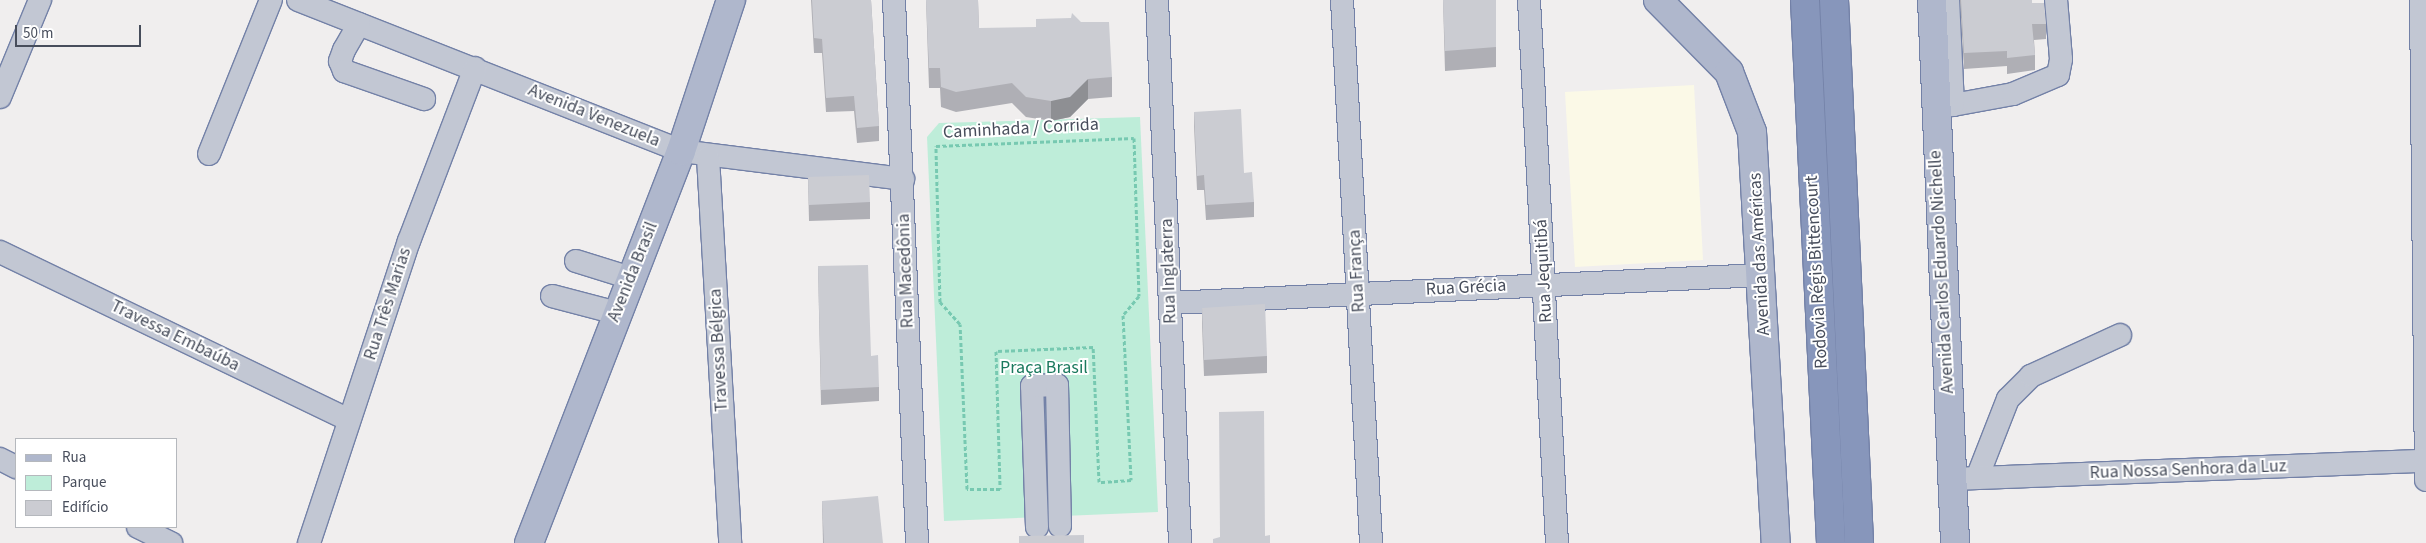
<!DOCTYPE html>
<html>
<head>
<meta charset="utf-8">
<style>
  body { margin:0 }
  #map { position:relative; width:2426px; height:543px; overflow:hidden; background:#f0eeee; font-family:"Source Sans 3",sans-serif }
  div>[style] { position:absolute }
  [style*='--x'] { left:calc(var(--x)*1px); top:calc(var(--y)*1px); width:calc(var(--w)*1px); rotate:calc(var(--a)*1deg) }
  .commercial>* { inset:0; background:#fbf9e7 }
  .green>* { inset:0; background:#beedd9 }
  .path>* { height:3px; margin-top:-1.5px; transform-origin:0; background:repeating-linear-gradient(90deg,#77c9b1 0 4px,transparent 0 6.5px) }
  .roads { filter:drop-shadow(1px 0 #7381a7) drop-shadow(-1px 0 #7381a7) drop-shadow(0 1px #7381a7) drop-shadow(0 -1px #7381a7) }
  .minor>* { height:22px; margin:-11px; padding:0 11px; transform-origin:11px; border-radius:11px; background:#c2c7d3 }
  .major>* { height:28px; margin:-14px; padding:0 14px; transform-origin:14px; border-radius:14px; background:#afb7cc }
  .highway>* { height:28px; margin:-14px; padding:0 14px; transform-origin:14px; border-radius:14px; background:#8796bb }
  .wall>* { inset:0; background:#afafb5 }
  .shaded-wall>* { inset:0; background:#8e8f93 }
  .building>* { inset:0; background:#cbccd2 }
  span { translate:-50% -50%; white-space:nowrap; text-align:center; line-height:1.15; -webkit-text-stroke:4px #fff; paint-order:stroke }
  .street-label { font-size:18px; color:#474d5b }
  .park-label { font-size:18px; color:#1a795d }
  .legend { position:absolute; left:15px; top:438px; width:162px; height:90px; box-sizing:border-box; background:#fff; border:1px solid #b5b8bd; margin:0; padding:6px 9px; list-style:none; font-size:15px; color:#474d5b }
  .legend li { display:flex; align-items:center; gap:10px; height:25px }
  .legend b { width:25px; border:1px solid #b5b8bd }
  .scale { position:absolute; left:15px; top:25px; width:126px; height:22px; box-sizing:border-box; border:2px solid #474d5b; border-top:0; padding-left:6px; font-size:15px; line-height:18px; white-space:nowrap; color:#474d5b; -webkit-text-stroke:4px #fff; paint-order:stroke }
</style>
</head>
<body>
<div id="map">
  <div class="commercial">
    <i style="clip-path:polygon(1694px 85px,1703px 260px,1575px 267px,1565px 92px)"></i>
  </div>
  <div class="green">
    <i style="clip-path:polygon(1140px 117px,1158px 512px,944px 521px,927px 137px,939px 123px)"></i>
  </div>
  <div class="path">
    <i style="--x:1134;--y:138;--w:158;--a:88.2"></i>
    <i style="--x:1139;--y:296;--w:25;--a:130"></i>
    <i style="--x:1123;--y:315;--w:165;--a:87.2"></i>
    <i style="--x:1131;--y:480;--w:32;--a:176"></i>
    <i style="--x:1099;--y:482;--w:135;--a:-92.5"></i>
    <i style="--x:1093;--y:347;--w:97;--a:177.6"></i>
    <i style="--x:996;--y:351;--w:138;--a:88.3"></i>
    <i style="--x:1000;--y:489;--w:33;--a:180"></i>
    <i style="--x:967;--y:489;--w:165;--a:-92.4"></i>
    <i style="--x:960;--y:324;--w:30;--a:-132"></i>
    <i style="--x:940;--y:302;--w:156;--a:-91.5"></i>
    <i style="--x:936;--y:146;--w:198;--a:-2.3"></i>
  </div>
  <div class="roads">
    <div class="minor">
      <i style="--x:298;--y:0;--w:412;--a:21.5"></i>
      <i style="--x:681;--y:151;--w:224;--a:7.2"></i>
      <i style="--x:894;--y:0;--w:543;--a:87.57"></i>
      <i style="--x:1157;--y:0;--w:543;--a:87.57"></i>
      <i style="--x:1342;--y:0;--w:544;--a:86.94"></i>
      <i style="--x:1529;--y:0;--w:544;--a:87.05"></i>
      <i style="--x:2421;--y:0;--w:480;--a:89.4"></i>
      <i style="--x:359;--y:24;--w:30;--a:120"></i>
      <i style="--x:344;--y:50;--w:12;--a:110"></i>
      <i style="--x:340;--y:61;--w:11;--a:68"></i>
      <i style="--x:344;--y:71;--w:85;--a:19.3"></i>
      <i style="--x:0;--y:97;--w:105;--a:-67.6"></i>
      <i style="--x:1953;--y:105;--w:61;--a:-10.4"></i>
      <i style="--x:2013;--y:94;--w:49;--a:-22.9"></i>
      <i style="--x:2058;--y:75;--w:16;--a:-79"></i>
      <i style="--x:2061;--y:59;--w:59;--a:-94.8"></i>
      <i style="--x:1938;--y:106;--w:15;--a:-4"></i>
      <i style="--x:1953;--y:105;--w:105;--a:-92.7"></i>
      <i style="--x:209;--y:154;--w:166;--a:-68.1"></i>
      <i style="--x:708;--y:157;--w:387;--a:86.7"></i>
      <i style="--x:0;--y:252;--w:387;--a:25.7"></i>
      <i style="--x:576;--y:261;--w:58;--a:17.2"></i>
      <i style="--x:552;--y:296;--w:67;--a:14.7"></i>
      <i style="--x:1170;--y:303;--w:593;--a:-2.71"></i>
      <i style="--x:0;--y:459;--w:18;--a:27"></i>
      <i style="--x:1977;--y:478;--w:85;--a:-68.6"></i>
      <i style="--x:2008;--y:399;--w:33;--a:-45"></i>
      <i style="--x:2031;--y:376;--w:98;--a:-24.7"></i>
      <i style="--x:1951;--y:479;--w:474;--a:-2.2"></i>
      <i style="--x:138;--y:527;--w:37;--a:26"></i>
      <i style="--x:1037;--y:527;--w:141;--a:-92"></i>
      <i style="--x:1032;--y:386;--w:25;--a:-2"></i>
      <i style="--x:1057;--y:385;--w:141;--a:88.8"></i>
      <i style="--x:309;--y:543;--w:318;--a:-71.7"></i>
      <i style="--x:409;--y:241;--w:185;--a:-69.1"></i>
    </div>
    <div class="major">
      <i style="--x:1658;--y:0;--w:101;--a:45.4"></i>
      <i style="--x:1729;--y:72;--w:64;--a:69"></i>
      <i style="--x:1752;--y:132;--w:412;--a:86.7"></i>
      <i style="--x:1932;--y:0;--w:543;--a:87.57"></i>
      <i style="--x:529;--y:543;--w:420;--a:-68.8"></i>
      <i style="--x:681;--y:151;--w:159;--a:-71.7"></i>
    </div>
    <div class="highway">
      <i style="--x:1805;--y:0;--w:544;--a:87.26"></i>
      <i style="--x:1834;--y:0;--w:544;--a:87.36"></i>
    </div>
  </div>
  <div class="wall">
    <i style="clip-path:polygon(811px 0,871px 0,879px 126px,879px 141px,857px 143px,854px 111px,826px 112px,822px 53px,814px 53px)"></i>
    <i style="clip-path:polygon(926px 0,978px 0,979px 28px,1112px 77px,1112px 97px,1088px 99px,1070px 117px,1051px 121px,1026px 117px,1012px 103px,956px 112px,941px 107px,940px 88px,929px 88px)"></i>
    <i style="clip-path:polygon(1443px 0,1496px 0,1496px 67px,1445px 71px)"></i>
    <i style="clip-path:polygon(1960px 0,2032px 0,2032px 3px,2046px 24px,2046px 39px,2034px 40px,2035px 55px,2035px 70px,2007px 74px,2007px 66px,1964px 69px)"></i>
    <i style="clip-path:polygon(1194px 112px,1244px 173px,1254px 202px,1254px 217px,1206px 220px,1204px 190px,1197px 190px,1194px 126px)"></i>
    <i style="clip-path:polygon(808px 177px,870px 202px,870px 219px,809px 221px)"></i>
    <i style="clip-path:polygon(818px 266px,871px 356px,879px 387px,879px 401px,821px 405px)"></i>
    <i style="clip-path:polygon(1202px 308px,1267px 356px,1267px 373px,1204px 376px,1202px 324px)"></i>
    <i style="clip-path:polygon(822px 501px,883px 543px,823px 543px)"></i>
  </div>
  <div class="shaded-wall">
    <i style="clip-path:polygon(1088px 79px,1088px 99px,1070px 117px,1051px 121px,1051px 101px)"></i>
  </div>
  <div class="building">
    <i style="clip-path:polygon(812px 0,871px 0,879px 126px,857px 128px,854px 96px,826px 98px,822px 39px,814px 38px)"></i>
    <i style="clip-path:polygon(926px 0,978px 0,979px 28px,1036px 27px,1036px 19px,1071px 18px,1072px 13px,1081px 22px,1109px 22px,1112px 77px,1088px 79px,1070px 97px,1051px 101px,1026px 97px,1012px 83px,956px 92px,941px 87px,940px 68px,929px 68px)"></i>
    <i style="clip-path:polygon(1443px 0,1496px 0,1496px 47px,1445px 51px)"></i>
    <i style="clip-path:polygon(1961px 0,2032px 0,2032px 3px,2044px 3px,2046px 24px,2032px 24px,2035px 55px,2007px 58px,2007px 51px,1964px 53px)"></i>
    <i style="clip-path:polygon(1241px 109px,1244px 173px,1252px 172px,1254px 202px,1206px 205px,1204px 175px,1197px 176px,1194px 112px)"></i>
    <i style="clip-path:polygon(869px 175px,870px 202px,809px 205px,808px 177px)"></i>
    <i style="clip-path:polygon(868px 265px,871px 356px,878px 355px,879px 387px,821px 390px,818px 266px)"></i>
    <i style="clip-path:polygon(1265px 304px,1267px 356px,1204px 360px,1202px 308px)"></i>
    <i style="clip-path:polygon(1264px 411px,1265px 536px,1270px 535px,1270px 543px,1213px 543px,1213px 539px,1220px 537px,1219px 412px)"></i>
    <i style="clip-path:polygon(878px 496px,883px 543px,824px 543px,822px 501px)"></i>
    <i style="clip-path:polygon(1084px 535px,1084px 543px,1019px 543px,1019px 536px)"></i>
  </div>
  <div class="street-label">
    <span style="left:594px;top:116px;rotate:22deg">Avenida Venezuela</span>
    <span style="left:1021px;top:129px;rotate:-3deg">Caminhada / Corrida</span>
    <span style="left:1760px;top:254px;rotate:-93deg">Avenida das Américas</span>
    <span style="left:906px;top:271px;rotate:-92deg">Rua Macedônia</span>
    <span style="left:1169px;top:271px;rotate:-92deg">Rua Inglaterra</span>
    <span style="left:1357px;top:271px;rotate:-93deg">Rua França</span>
    <span style="left:1544px;top:271px;rotate:-93deg">Rua Jequitibá</span>
    <span style="left:633px;top:272px;rotate:-68deg">Avenida Brasil</span>
    <span style="left:1817px;top:272px;rotate:-93deg">Rodovia Régis Bittencourt</span>
    <span style="left:1942px;top:272px;rotate:-93deg">Avenida Carlos Eduardo Nichelle</span>
    <span style="left:1466px;top:288px;rotate:-3deg">Rua Grécia</span>
    <span style="left:388px;top:304px;rotate:-72deg">Rua Três Marias</span>
    <span style="left:175px;top:336px;rotate:26deg">Travessa Embaúba</span>
    <span style="left:719px;top:350px;rotate:-93deg">Travessa Bélgica</span>
    <span style="left:2188px;top:470px;rotate:-2deg">Rua Nossa Senhora da Luz</span>
  </div>
  <div class="park-label">
    <span style="left:1044px;top:368px">Praça Brasil</span>
  </div>
  <ul class="legend">
  <li><b style="height:6px;background:#afb7cc"></b>Rua</li>
  <li><b style="height:14px;background:#beedd9"></b>Parque</li>
  <li><b style="height:14px;background:#cbccd2"></b>Edifício</li>
  </ul>
  <div class="scale">50 m</div>
</div>
</body>
</html>
